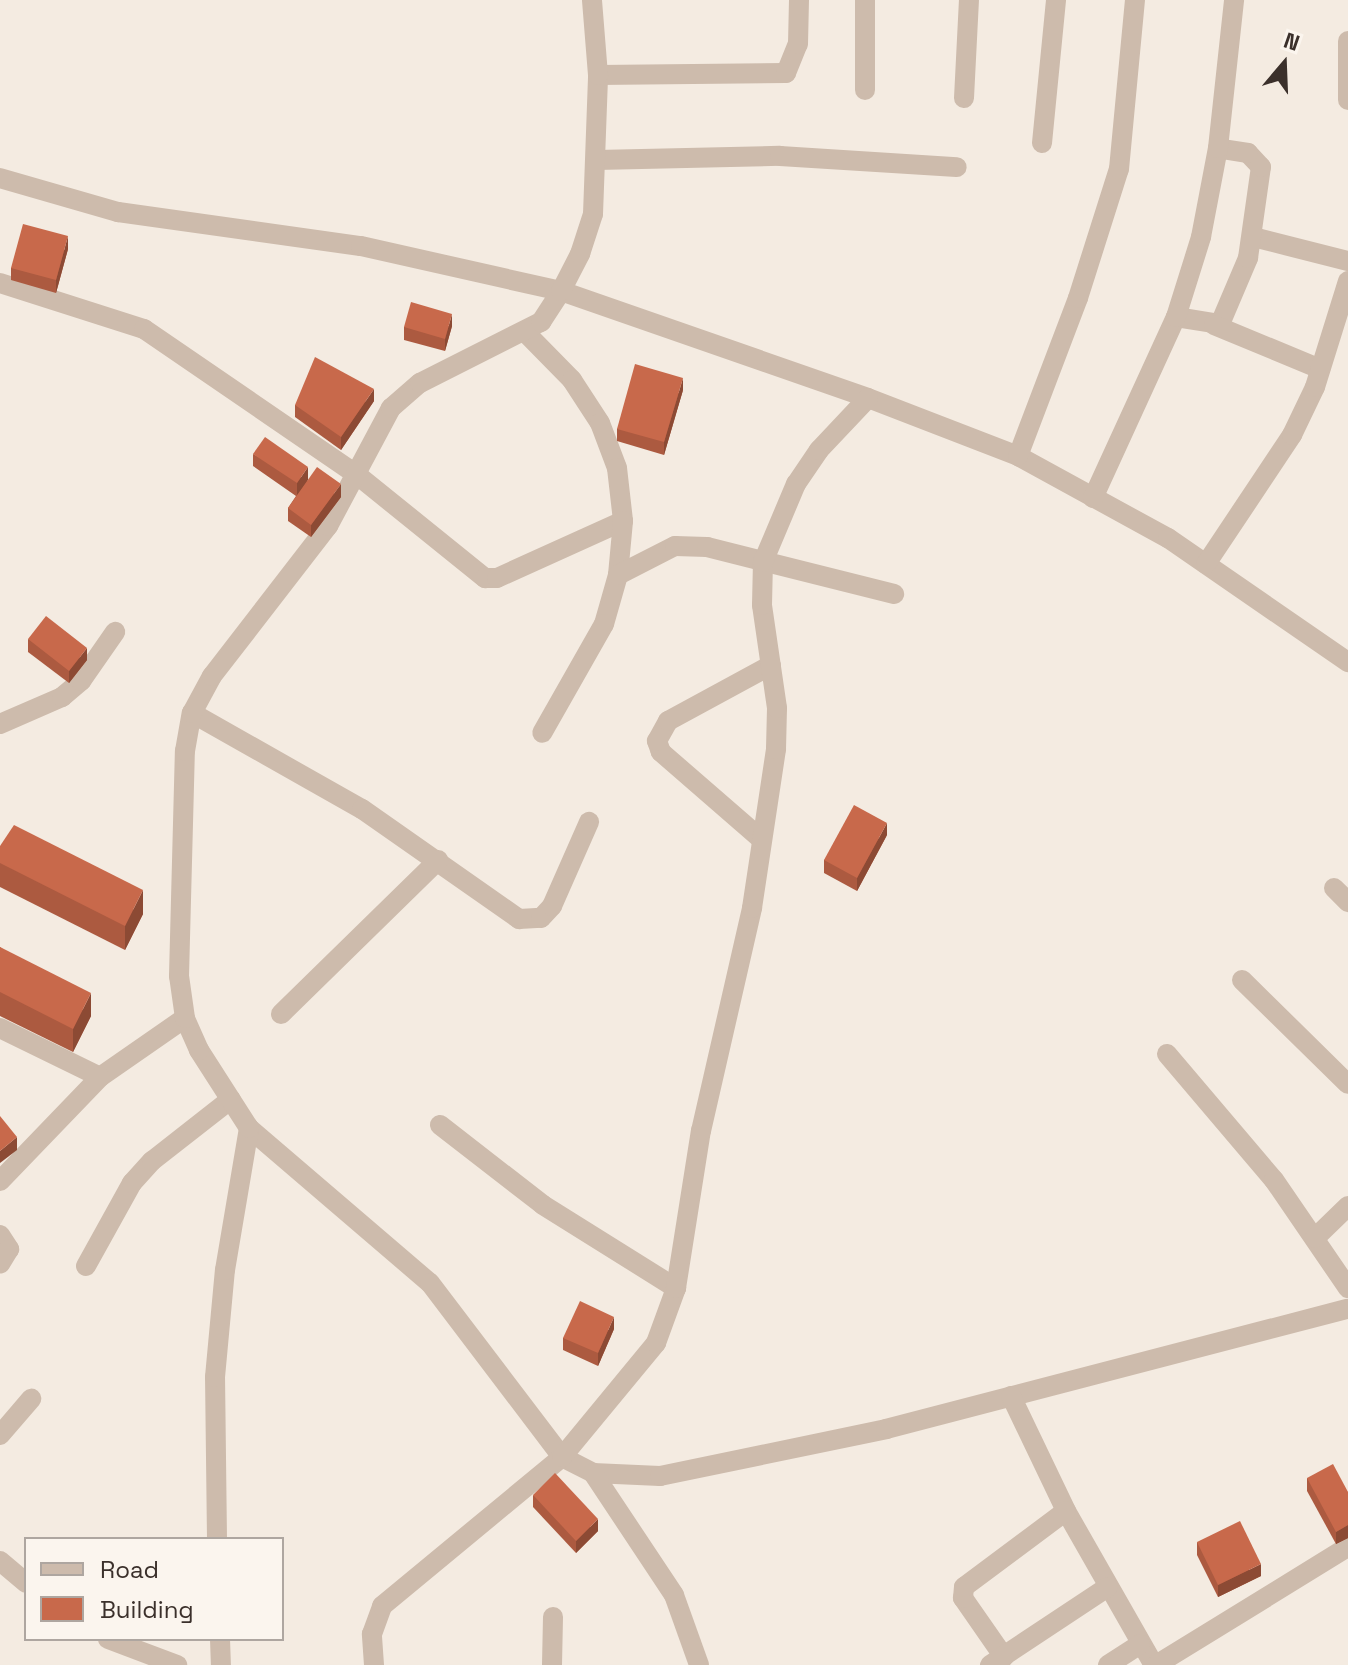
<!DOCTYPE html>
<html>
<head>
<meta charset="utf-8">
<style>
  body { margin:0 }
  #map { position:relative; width:1348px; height:1665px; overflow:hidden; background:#f4ebe1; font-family:"Space Grotesk",sans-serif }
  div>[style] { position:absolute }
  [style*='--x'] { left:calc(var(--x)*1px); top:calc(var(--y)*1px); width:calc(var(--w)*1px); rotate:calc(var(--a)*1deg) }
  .minor>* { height:20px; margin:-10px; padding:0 10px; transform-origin:10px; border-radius:10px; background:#cdbbac }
  .wall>* { inset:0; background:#ac5a40 }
  .shaded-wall>* { inset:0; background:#8c4a34 }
  .building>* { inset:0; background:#c8694b }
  span { translate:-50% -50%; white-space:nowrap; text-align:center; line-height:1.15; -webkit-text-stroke:7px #fbf5ee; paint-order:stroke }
  .legend { position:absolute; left:24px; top:1537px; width:260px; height:104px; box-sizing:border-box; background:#fbf5ee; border:2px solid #aea6a0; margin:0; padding:10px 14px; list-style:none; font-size:24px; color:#3b302b }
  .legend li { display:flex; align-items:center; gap:16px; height:40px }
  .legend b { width:40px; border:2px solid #aea6a0 }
  .north { position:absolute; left:1244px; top:24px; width:80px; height:80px; -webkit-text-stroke:6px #fbf5ee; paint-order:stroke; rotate:19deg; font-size:22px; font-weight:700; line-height:32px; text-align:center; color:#3b302b }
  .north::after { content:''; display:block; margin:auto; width:28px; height:36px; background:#3b302b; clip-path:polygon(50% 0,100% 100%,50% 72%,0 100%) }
</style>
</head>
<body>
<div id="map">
  <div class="minor">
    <i style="--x:865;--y:0;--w:90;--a:90"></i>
    <i style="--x:1348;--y:41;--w:59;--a:90"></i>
    <i style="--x:598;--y:75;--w:188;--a:-0.6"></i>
    <i style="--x:786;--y:73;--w:31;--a:-68"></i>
    <i style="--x:798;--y:44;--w:44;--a:-88.7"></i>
    <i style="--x:964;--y:98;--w:98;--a:-87.1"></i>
    <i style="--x:1042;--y:143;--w:144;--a:-84.4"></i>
    <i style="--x:597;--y:160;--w:183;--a:-1.3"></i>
    <i style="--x:780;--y:156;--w:177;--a:3.6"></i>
    <i style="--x:0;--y:178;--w:123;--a:16.1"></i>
    <i style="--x:118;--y:212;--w:245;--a:8"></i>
    <i style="--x:361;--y:246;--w:205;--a:12.7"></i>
    <i style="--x:561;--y:291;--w:325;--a:19.2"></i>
    <i style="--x:868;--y:398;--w:161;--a:21.1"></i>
    <i style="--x:1018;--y:456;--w:171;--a:28.7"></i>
    <i style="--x:1168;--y:538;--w:219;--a:34.6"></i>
    <i style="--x:1253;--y:237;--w:98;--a:14.2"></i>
    <i style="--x:0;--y:283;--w:151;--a:17.7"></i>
    <i style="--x:144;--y:329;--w:257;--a:34.4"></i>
    <i style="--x:356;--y:474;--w:166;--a:38.9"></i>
    <i style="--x:485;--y:578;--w:12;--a:0"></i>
    <i style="--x:497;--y:578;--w:138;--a:-24.3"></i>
    <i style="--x:1176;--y:317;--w:45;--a:9"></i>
    <i style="--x:1220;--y:324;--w:72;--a:-67"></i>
    <i style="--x:1248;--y:258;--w:92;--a:-81.9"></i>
    <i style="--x:1261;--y:167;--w:19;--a:-133"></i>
    <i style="--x:1248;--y:153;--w:30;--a:-171"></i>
    <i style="--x:1214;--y:325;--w:115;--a:22.5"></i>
    <i style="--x:525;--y:332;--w:67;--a:45.6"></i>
    <i style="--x:572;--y:380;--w:51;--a:56.9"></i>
    <i style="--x:600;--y:423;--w:48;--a:69.3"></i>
    <i style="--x:617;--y:468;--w:53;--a:83.5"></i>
    <i style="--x:623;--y:521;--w:54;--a:95.3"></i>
    <i style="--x:618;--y:575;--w:51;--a:105.9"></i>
    <i style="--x:604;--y:624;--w:125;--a:119.6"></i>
    <i style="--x:1018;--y:456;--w:169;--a:-69.2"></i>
    <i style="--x:1078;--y:298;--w:135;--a:-72.4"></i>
    <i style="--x:1119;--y:169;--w:170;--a:-84.6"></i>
    <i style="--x:1093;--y:498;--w:199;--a:-65.4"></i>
    <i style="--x:1176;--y:317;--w:84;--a:-72.6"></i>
    <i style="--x:1201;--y:237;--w:91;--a:-79.2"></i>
    <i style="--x:1218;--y:148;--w:149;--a:-83.8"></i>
    <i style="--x:1206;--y:564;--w:155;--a:-56.3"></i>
    <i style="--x:1292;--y:435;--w:53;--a:-64.4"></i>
    <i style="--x:1315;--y:387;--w:111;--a:-72.7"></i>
    <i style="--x:618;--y:575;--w:64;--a:-27"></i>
    <i style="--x:675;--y:546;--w:32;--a:2"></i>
    <i style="--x:707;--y:547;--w:193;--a:14.1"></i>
    <i style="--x:192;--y:713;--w:195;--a:29.5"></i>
    <i style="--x:362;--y:809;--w:192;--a:35"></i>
    <i style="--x:519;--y:919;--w:22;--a:-3"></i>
    <i style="--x:541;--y:918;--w:16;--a:-47"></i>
    <i style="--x:552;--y:906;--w:92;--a:-66.2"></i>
    <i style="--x:0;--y:724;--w:68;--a:-23.5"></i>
    <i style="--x:62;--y:697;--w:25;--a:-40"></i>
    <i style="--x:81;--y:681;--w:60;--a:-55.2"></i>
    <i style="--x:761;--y:839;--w:133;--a:-139"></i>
    <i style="--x:661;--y:752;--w:12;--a:-110"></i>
    <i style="--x:657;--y:741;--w:23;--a:-61"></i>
    <i style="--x:668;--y:721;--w:117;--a:-28.5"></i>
    <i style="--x:1334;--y:888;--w:20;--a:45"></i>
    <i style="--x:1242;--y:980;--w:148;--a:44.5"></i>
    <i style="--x:281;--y:1014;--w:220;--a:-44.4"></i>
    <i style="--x:0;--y:1028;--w:111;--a:26.1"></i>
    <i style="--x:100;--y:1077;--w:103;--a:-34.8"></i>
    <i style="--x:1167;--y:1054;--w:165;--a:49.7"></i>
    <i style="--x:1274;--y:1180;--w:131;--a:55.6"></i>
    <i style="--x:440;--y:1125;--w:130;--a:37.8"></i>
    <i style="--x:543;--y:1205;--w:157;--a:32"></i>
    <i style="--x:249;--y:1128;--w:238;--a:40.6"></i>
    <i style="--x:430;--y:1283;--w:218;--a:52.8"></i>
    <i style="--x:562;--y:1457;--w:35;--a:27"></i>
    <i style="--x:593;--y:1473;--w:67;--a:2.6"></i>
    <i style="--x:660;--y:1476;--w:231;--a:-11.7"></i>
    <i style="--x:886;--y:1429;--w:477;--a:-14.6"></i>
    <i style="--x:0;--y:1181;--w:144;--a:-46.1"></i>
    <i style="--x:0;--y:1235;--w:17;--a:57"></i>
    <i style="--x:9;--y:1249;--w:17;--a:121"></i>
    <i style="--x:1315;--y:1238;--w:46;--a:-44.1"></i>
    <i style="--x:86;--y:1266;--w:95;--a:-61"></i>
    <i style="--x:132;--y:1183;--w:30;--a:-48"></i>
    <i style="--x:152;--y:1161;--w:100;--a:-38.1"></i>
    <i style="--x:1011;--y:1396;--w:127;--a:64.4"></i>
    <i style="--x:1066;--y:1511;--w:177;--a:60.3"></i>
    <i style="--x:0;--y:1435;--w:48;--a:-49.3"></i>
    <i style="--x:593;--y:1473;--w:146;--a:56.4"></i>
    <i style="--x:674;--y:1595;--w:74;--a:70.3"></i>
    <i style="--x:217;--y:1539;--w:162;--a:-90.7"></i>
    <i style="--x:215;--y:1377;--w:107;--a:-84.7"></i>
    <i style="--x:225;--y:1270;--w:144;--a:-80.4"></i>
    <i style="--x:249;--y:1128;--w:93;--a:-122.7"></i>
    <i style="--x:199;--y:1050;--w:35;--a:-114"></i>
    <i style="--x:185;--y:1018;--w:42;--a:-98.1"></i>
    <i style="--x:179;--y:976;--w:225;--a:-88.5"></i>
    <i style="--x:185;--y:751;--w:39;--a:-80"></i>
    <i style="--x:192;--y:713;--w:42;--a:-61.6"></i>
    <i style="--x:212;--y:676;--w:190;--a:-52.3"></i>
    <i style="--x:328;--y:526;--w:134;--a:-61.9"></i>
    <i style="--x:391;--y:408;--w:38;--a:-41"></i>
    <i style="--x:420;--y:383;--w:136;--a:-26.8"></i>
    <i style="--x:541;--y:322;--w:37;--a:-57"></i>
    <i style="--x:561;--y:291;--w:42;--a:-62.8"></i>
    <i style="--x:580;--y:254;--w:42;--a:-72"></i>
    <i style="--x:593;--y:214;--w:139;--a:-87.9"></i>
    <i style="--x:598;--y:75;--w:75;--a:-94.6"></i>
    <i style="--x:0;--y:1561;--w:34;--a:40"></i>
    <i style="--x:108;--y:1639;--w:74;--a:20.6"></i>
    <i style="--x:220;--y:1639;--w:26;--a:88"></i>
    <i style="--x:1004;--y:1657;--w:72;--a:-124.8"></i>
    <i style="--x:963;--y:1598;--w:11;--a:-85"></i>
    <i style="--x:964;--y:1587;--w:127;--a:-36.7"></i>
    <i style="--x:374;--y:1665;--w:31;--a:-94"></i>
    <i style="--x:372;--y:1634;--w:30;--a:-70"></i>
    <i style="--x:382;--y:1606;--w:234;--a:-39.6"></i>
    <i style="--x:562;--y:1457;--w:148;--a:-50.5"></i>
    <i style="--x:656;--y:1343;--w:59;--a:-70"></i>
    <i style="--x:676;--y:1288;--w:159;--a:-81"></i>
    <i style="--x:701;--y:1131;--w:229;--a:-77.1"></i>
    <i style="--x:752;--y:908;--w:161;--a:-81.4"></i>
    <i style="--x:776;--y:749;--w:41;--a:-88.6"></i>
    <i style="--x:777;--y:708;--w:104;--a:-98.3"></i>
    <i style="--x:762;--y:605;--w:43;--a:-88.7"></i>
    <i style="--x:763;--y:562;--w:85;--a:-67.1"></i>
    <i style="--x:796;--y:484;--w:41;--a:-55.9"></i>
    <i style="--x:819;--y:450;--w:71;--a:-46.7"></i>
    <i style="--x:552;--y:1665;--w:48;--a:-88.8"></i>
    <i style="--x:990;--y:1665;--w:141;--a:-33.5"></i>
    <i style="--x:1108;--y:1665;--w:38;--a:-33"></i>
    <i style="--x:1156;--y:1665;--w:225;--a:-31.6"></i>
  </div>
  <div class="wall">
    <i style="clip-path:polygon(68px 249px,56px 293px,11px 280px,11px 268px)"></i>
    <i style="clip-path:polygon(452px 326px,445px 351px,404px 340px,404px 327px)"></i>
    <i style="clip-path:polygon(683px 390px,664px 455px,617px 441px,617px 429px)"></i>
    <i style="clip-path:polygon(374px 401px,341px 450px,295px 417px,295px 405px)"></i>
    <i style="clip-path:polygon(253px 454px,341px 497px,311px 537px,288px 521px,288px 508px,296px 496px,253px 466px)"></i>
    <i style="clip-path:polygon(28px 639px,87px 660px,69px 683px,28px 652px)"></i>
    <i style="clip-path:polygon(887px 835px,857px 891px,824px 873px,824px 860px)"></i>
    <i style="clip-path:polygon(0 846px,143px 914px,125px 950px,0 887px)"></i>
    <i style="clip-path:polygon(0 947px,91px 1016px,73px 1052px,0 1016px)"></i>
    <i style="clip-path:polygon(614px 1329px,598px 1366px,563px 1350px,563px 1338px)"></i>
    <i style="clip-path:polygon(1307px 1478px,1348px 1492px,1348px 1538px,1336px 1544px,1307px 1491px)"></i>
    <i style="clip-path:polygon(533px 1495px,598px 1531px,576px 1553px,533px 1507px)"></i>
    <i style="clip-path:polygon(1197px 1542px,1261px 1576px,1218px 1597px,1197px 1555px)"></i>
  </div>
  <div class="shaded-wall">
    <i style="clip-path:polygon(68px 236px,68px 249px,56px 293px,56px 280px)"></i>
    <i style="clip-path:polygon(452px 314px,452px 326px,445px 351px,445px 339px)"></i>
    <i style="clip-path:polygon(683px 378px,683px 390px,664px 455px,664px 442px)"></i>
    <i style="clip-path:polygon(374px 389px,374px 401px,341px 450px,341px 437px)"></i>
    <i style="clip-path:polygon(308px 467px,308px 480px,297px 496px,297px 483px)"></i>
    <i style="clip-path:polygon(341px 484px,341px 497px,311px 537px,311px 525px)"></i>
    <i style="clip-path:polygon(87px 648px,87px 660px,69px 683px,69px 671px)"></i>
    <i style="clip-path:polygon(887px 823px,887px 835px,857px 891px,857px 878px)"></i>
    <i style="clip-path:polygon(143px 890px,143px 914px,125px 950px,125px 926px)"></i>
    <i style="clip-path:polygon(91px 993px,91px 1016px,73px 1052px,73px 1029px)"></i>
    <i style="clip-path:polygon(17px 1137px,17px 1150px,0 1163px,0 1151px)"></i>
    <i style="clip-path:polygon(614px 1317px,614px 1329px,598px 1366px,598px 1353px)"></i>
    <i style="clip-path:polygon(598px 1519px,598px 1531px,576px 1553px,576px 1541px)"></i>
    <i style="clip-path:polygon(1348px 1525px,1348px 1538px,1336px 1544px,1336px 1532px)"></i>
    <i style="clip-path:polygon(1261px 1564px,1261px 1576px,1218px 1597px,1218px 1585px)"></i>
  </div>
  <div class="building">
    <i style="clip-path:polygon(23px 224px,68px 236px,56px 280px,11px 268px)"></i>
    <i style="clip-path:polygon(411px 302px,452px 314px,445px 339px,404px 327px)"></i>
    <i style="clip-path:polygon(315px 357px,374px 389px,341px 437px,295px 405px)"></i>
    <i style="clip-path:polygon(635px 364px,683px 378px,664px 442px,617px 429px)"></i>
    <i style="clip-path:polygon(265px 437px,308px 467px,297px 483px,253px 454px)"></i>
    <i style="clip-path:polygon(317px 467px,341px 484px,311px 525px,288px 508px)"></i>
    <i style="clip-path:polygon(46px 616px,87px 648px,69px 671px,28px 639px)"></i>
    <i style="clip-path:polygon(854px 805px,887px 823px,857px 878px,824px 860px)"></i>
    <i style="clip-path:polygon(14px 825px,143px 890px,125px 926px,0 863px,0 846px)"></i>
    <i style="clip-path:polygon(0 947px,91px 993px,73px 1029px,0 992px)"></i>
    <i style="clip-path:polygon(0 1116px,17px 1137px,0 1151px)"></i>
    <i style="clip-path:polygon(580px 1301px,614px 1317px,598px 1353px,563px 1338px)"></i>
    <i style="clip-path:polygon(1333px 1464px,1348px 1492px,1348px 1525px,1336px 1532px,1307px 1478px)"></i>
    <i style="clip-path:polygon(555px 1473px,598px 1519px,576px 1541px,533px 1495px)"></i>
    <i style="clip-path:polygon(1240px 1521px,1261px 1564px,1218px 1585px,1197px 1542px)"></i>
  </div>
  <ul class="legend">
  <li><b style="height:10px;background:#cdbbac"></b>Road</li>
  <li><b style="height:22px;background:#c8694b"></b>Building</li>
  </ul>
  <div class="north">N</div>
</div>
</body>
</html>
